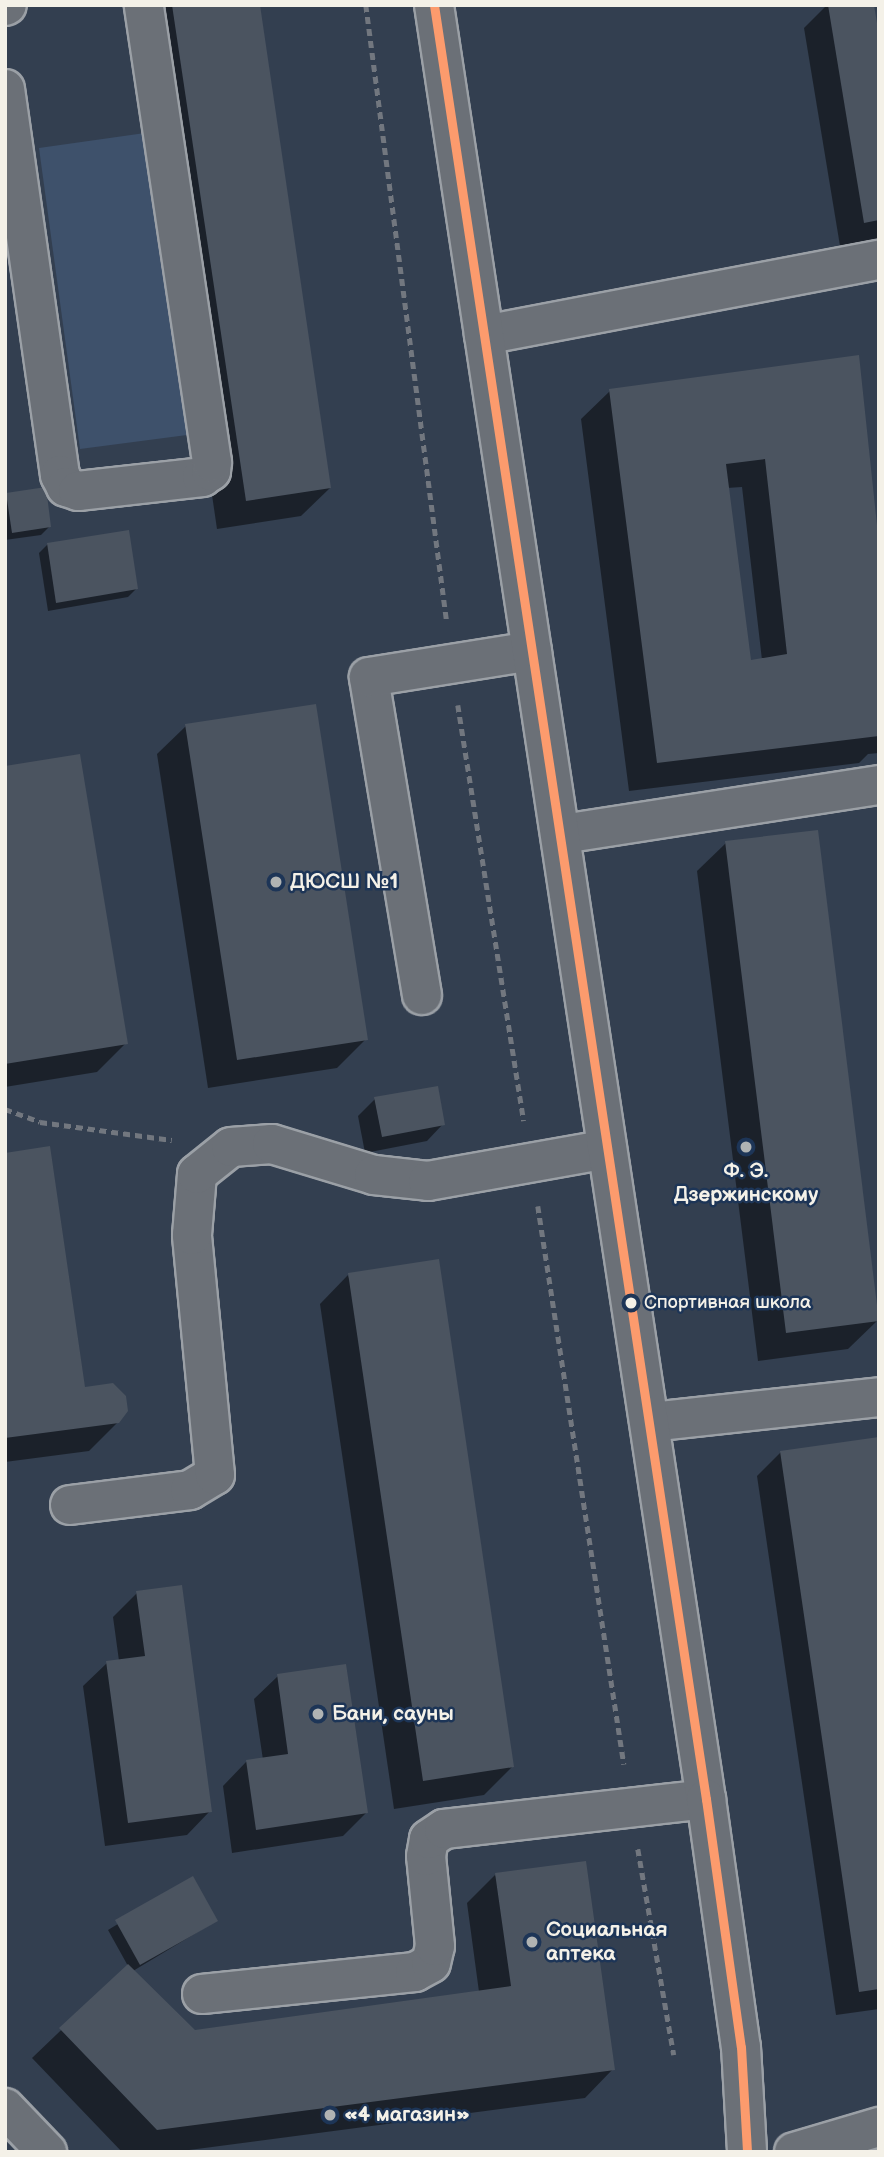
<!DOCTYPE html>
<html>
<head>
<meta charset="utf-8">
<style>
  body { margin:0 }
  #map { position:relative; width:884px; height:2157px; overflow:hidden; background:#333f50; font-family:"Balsamiq Sans",sans-serif }
  div>[style] { position:absolute }
  [style*='--x'] { left:calc(var(--x)*1px); top:calc(var(--y)*1px); width:calc(var(--w)*1px); rotate:calc(var(--a)*1deg) }
  .green>* { inset:0; background:#3e516b }
  .shadow>* { inset:0; background:#0007 }
  .building>* { inset:0; background:#4b5460 }
  .path>* { height:4.5px; margin-top:-2.25px; transform-origin:0; background:repeating-linear-gradient(90deg,#72777f 0 7px,transparent 0 12px) }
  .roads { filter:drop-shadow(2px 0 #9ba0a6) drop-shadow(-2px 0 #9ba0a6) drop-shadow(0 2px #9ba0a6) drop-shadow(0 -2px #9ba0a6) }
  .minor>* { height:38px; margin:-19px; padding:0 19px; transform-origin:19px; border-radius:19px; background:#6b7077 }
  .major>* { height:38px; margin:-19px; padding:0 19px; transform-origin:19px; border-radius:19px; background:#6b7077 }
  .bus-1>* { height:9px; margin:-4.5px; padding:0 4.5px; transform-origin:4.5px; border-radius:4.5px; background:#fc9b6d }
  .dots>* { width:19px; height:19px; translate:-50% -50%; box-sizing:border-box; border:4px solid #1d3557; border-radius:50% }
  span { translate:-50% -50%; white-space:nowrap; text-align:center; line-height:1.15; -webkit-text-stroke:5px #1d3557; paint-order:stroke }
  .bus-label { font-size:19px; color:#f4f1e8 }
  .left { translate:0 -50%; text-align:left }
  .poi-label { font-size:21px; color:#f4f1e8; font-weight:700 }
  .frame { position:absolute; inset:0; border:7px solid #f4f1e8; pointer-events:none }
</style>
</head>
<body>
<div id="map">
  <div class="green">
    <i style="clip-path:polygon(145px 133px,187px 435px,80px 449px,39px 148px)"></i>
  </div>
  <div class="shadow">
    <i style="clip-path:polygon(164px 5px,258px 5px,330px 488px,301px 516px,217px 529px,143px 26px)"></i>
    <i style="clip-path:polygon(827px 5px,872px 5px,879px 46px,879px 239px,840px 246px,804px 28px)"></i>
    <i style="clip-path:polygon(evenodd,857px 357px,879px 559px,879px 753px,868px 754px,859px 763px,629px 791px,581px 419px,610px 391px,857px 357px,742px 487px,762px 660px,750px 662px,727px 488px,742px 487px)"></i>
    <i style="clip-path:polygon(7px 495px,49px 527px,41px 535px,5px 540px)"></i>
    <i style="clip-path:polygon(48px 544px,136px 589px,128px 597px,48px 611px,39px 553px)"></i>
    <i style="clip-path:polygon(186px 726px,366px 1039px,337px 1068px,208px 1088px,157px 754px)"></i>
    <i style="clip-path:polygon(5px 768px,126px 1043px,97px 1072px,5px 1087px)"></i>
    <i style="clip-path:polygon(726px 843px,877px 1321px,848px 1349px,758px 1361px,697px 871px)"></i>
    <i style="clip-path:polygon(375px 1099px,443px 1124px,427px 1141px,365px 1153px,358px 1116px)"></i>
    <i style="clip-path:polygon(5px 1155px,84px 1389px,118px 1422px,89px 1451px,5px 1462px)"></i>
    <i style="clip-path:polygon(348px 1275px,512px 1767px,484px 1795px,394px 1809px,320px 1304px)"></i>
    <i style="clip-path:polygon(879px 1439px,879px 2009px,836px 2015px,757px 1476px,781px 1452px)"></i>
    <i style="clip-path:polygon(137px 1593px,210px 1811px,187px 1835px,105px 1846px,83px 1686px,107px 1663px,119px 1661px,113px 1617px)"></i>
    <i style="clip-path:polygon(278px 1676px,366px 1813px,343px 1836px,232px 1853px,223px 1786px,246px 1762px,263px 1760px,254px 1699px)"></i>
    <i style="clip-path:polygon(495px 1875px,613px 2069px,585px 2098px,174px 2152px,122px 2152px,32px 2058px,128px 1966px,108px 1930px,193px 1878px,216px 1921px,133px 1971px,194px 2032px,479px 1992px,467px 1903px)"></i>
  </div>
  <div class="building">
    <i style="clip-path:polygon(172px 5px,260px 5px,331px 488px,246px 501px)"></i>
    <i style="clip-path:polygon(828px 5px,874px 5px,879px 35px,879px 220px,864px 223px)"></i>
    <i style="clip-path:polygon(evenodd,859px 355px,879px 544px,879px 736px,657px 763px,609px 389px,859px 355px,765px 459px,787px 654px,751px 660px,726px 464px,765px 459px)"></i>
    <i style="clip-path:polygon(46px 487px,51px 527px,12px 533px,6px 493px)"></i>
    <i style="clip-path:polygon(129px 530px,138px 589px,56px 603px,47px 543px)"></i>
    <i style="clip-path:polygon(316px 704px,368px 1040px,237px 1060px,185px 724px)"></i>
    <i style="clip-path:polygon(80px 754px,128px 1044px,5px 1064px,5px 766px)"></i>
    <i style="clip-path:polygon(818px 830px,879px 1321px,786px 1333px,725px 841px)"></i>
    <i style="clip-path:polygon(438px 1086px,445px 1125px,382px 1137px,374px 1097px)"></i>
    <i style="clip-path:polygon(50px 1146px,85px 1387px,113px 1383px,126px 1396px,128px 1411px,119px 1423px,5px 1438px,5px 1153px)"></i>
    <i style="clip-path:polygon(439px 1259px,514px 1767px,423px 1781px,348px 1273px)"></i>
    <i style="clip-path:polygon(879px 1437px,879px 1989px,859px 1992px,780px 1451px)"></i>
    <i style="clip-path:polygon(182px 1585px,212px 1812px,128px 1823px,106px 1661px,145px 1656px,136px 1591px)"></i>
    <i style="clip-path:polygon(346px 1664px,368px 1813px,256px 1830px,246px 1760px,288px 1754px,277px 1674px)"></i>
    <i style="clip-path:polygon(586px 1861px,615px 2070px,157px 2130px,59px 2028px,128px 1964px,195px 2030px,511px 1986px,495px 1873px)"></i>
    <i style="clip-path:polygon(193px 1876px,218px 1921px,140px 1965px,115px 1920px)"></i>
  </div>
  <div class="path">
    <i style="--x:366;--y:5;--w:623;--a:82.53"></i>
    <i style="--x:458;--y:705;--w:421;--a:81"></i>
    <i style="--x:5;--y:1109;--w:37;--a:20"></i>
    <i style="--x:40;--y:1122;--w:133;--a:7.8"></i>
    <i style="--x:538;--y:1206;--w:565;--a:81.24"></i>
    <i style="--x:638;--y:1849;--w:209;--a:80.1"></i>
  </div>
  <div class="roads">
    <div class="minor">
      <i style="--x:5;--y:6;--w:2;--a:-27"></i>
      <i style="--x:5;--y:89;--w:390;--a:81.9"></i>
      <i style="--x:60;--y:475;--w:13;--a:63"></i>
      <i style="--x:66;--y:487;--w:13;--a:18"></i>
      <i style="--x:78;--y:491;--w:125;--a:-6.4"></i>
      <i style="--x:202;--y:477;--w:11;--a:-34"></i>
      <i style="--x:211;--y:471;--w:9;--a:-84"></i>
      <i style="--x:212;--y:462;--w:462;--a:-98.5"></i>
      <i style="--x:484;--y:335;--w:402;--a:-10.8"></i>
      <i style="--x:562;--y:834;--w:321;--a:-8.8"></i>
      <i style="--x:422;--y:995;--w:322;--a:-99.5"></i>
      <i style="--x:369;--y:677;--w:165;--a:-9.1"></i>
      <i style="--x:650;--y:1422;--w:230;--a:-6.2"></i>
      <i style="--x:70;--y:1505;--w:121;--a:-7.1"></i>
      <i style="--x:190;--y:1490;--w:29;--a:-31"></i>
      <i style="--x:215;--y:1475;--w:241;--a:-95.5"></i>
      <i style="--x:192;--y:1235;--w:61;--a:-85.3"></i>
      <i style="--x:197;--y:1174;--w:43;--a:-38.5"></i>
      <i style="--x:231;--y:1147;--w:41;--a:-4.2"></i>
      <i style="--x:272;--y:1144;--w:107;--a:16.9"></i>
      <i style="--x:374;--y:1175;--w:54;--a:6.3"></i>
      <i style="--x:428;--y:1181;--w:182;--a:-10.1"></i>
      <i style="--x:202;--y:1994;--w:214;--a:-5.9"></i>
      <i style="--x:415;--y:1972;--w:18;--a:-29"></i>
      <i style="--x:431;--y:1963;--w:17;--a:-77"></i>
      <i style="--x:435;--y:1946;--w:90;--a:-95.7"></i>
      <i style="--x:426;--y:1856;--w:17;--a:-80"></i>
      <i style="--x:429;--y:1839;--w:18;--a:-34"></i>
      <i style="--x:444;--y:1829;--w:264;--a:-6.5"></i>
      <i style="--x:794;--y:2152;--w:89;--a:-16.4"></i>
    </div>
    <div class="major">
      <i style="--x:434;--y:5;--w:1815;--a:81.38"></i>
      <i style="--x:706;--y:1799;--w:250;--a:82"></i>
      <i style="--x:741;--y:2047;--w:105;--a:86.7"></i>
      <i style="--x:5;--y:2108;--w:61;--a:46.3"></i>
    </div>
  </div>
  <div class="bus-1">
    <i style="--x:434;--y:5;--w:1815;--a:81.38"></i>
    <i style="--x:706;--y:1799;--w:250;--a:82"></i>
    <i style="--x:741;--y:2047;--w:105;--a:86.7"></i>
  </div>
  <div class="dots">
    <i style="left:276px;top:882px;background:#b0b3b3"></i>
    <i style="left:746px;top:1147px;background:#b0b3b3"></i>
    <i style="left:631px;top:1303px;background:#f4f1e8"></i>
    <i style="left:318px;top:1714px;background:#b0b3b3"></i>
    <i style="left:532px;top:1942px;background:#b0b3b3"></i>
    <i style="left:330px;top:2115px;background:#b0b3b3"></i>
  </div>
  <div class="bus-label">
    <span class="left" style="left:644px;top:1303px">Спортивная школа</span>
  </div>
  <div class="poi-label">
    <span class="left" style="left:290px;top:882px">ДЮСШ №1</span>
    <span style="left:746px;top:1183px">Ф. Э.<br>Дзержинскому</span>
    <span class="left" style="left:332px;top:1714px">Бани, сауны</span>
    <span class="left" style="left:546px;top:1942px">Социальная<br>аптека</span>
    <span class="left" style="left:344px;top:2115px">«4 магазин»</span>
  </div>
  <div class="frame"></div>
</div>
</body>
</html>
